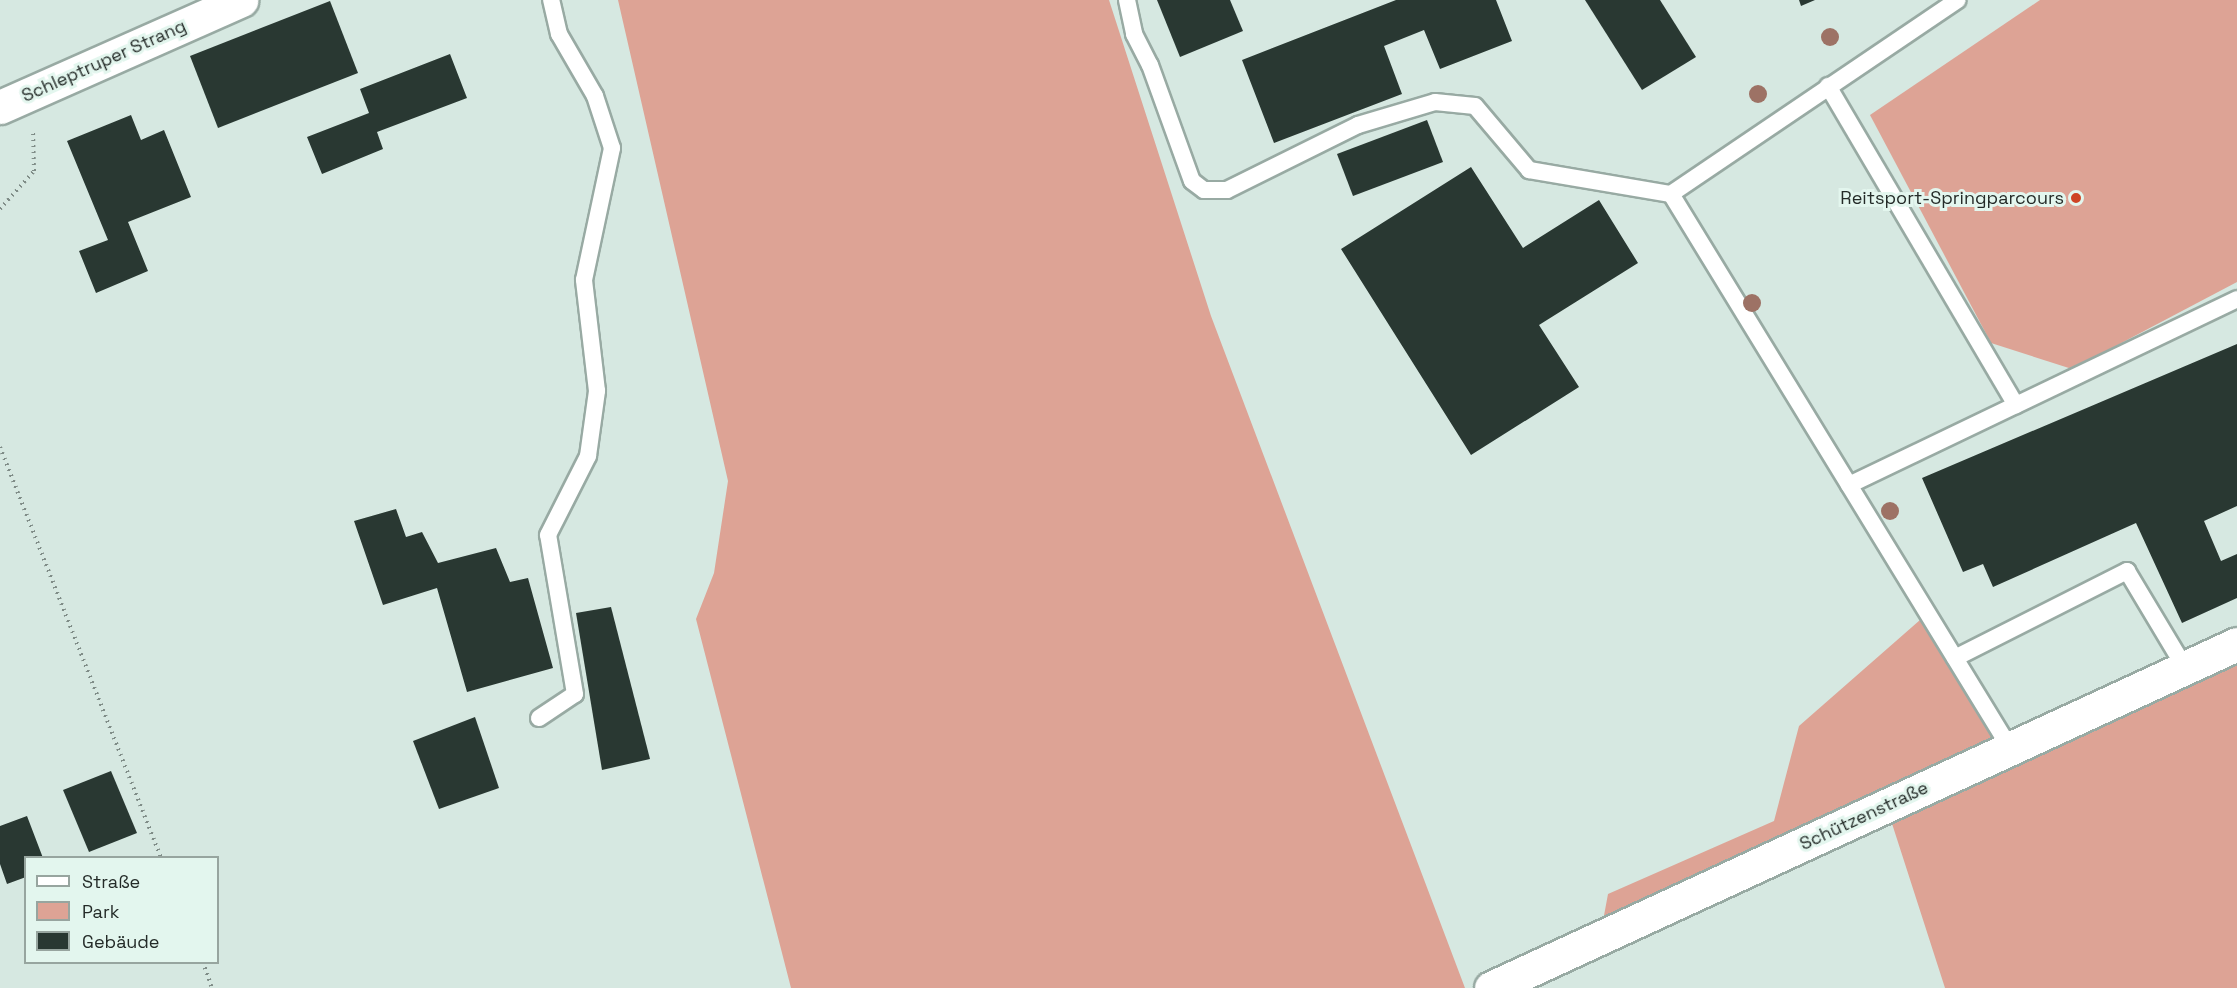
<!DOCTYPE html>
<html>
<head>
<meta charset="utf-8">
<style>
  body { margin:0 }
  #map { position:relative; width:2237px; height:988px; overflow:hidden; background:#d6e8e1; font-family:"Space Grotesk",sans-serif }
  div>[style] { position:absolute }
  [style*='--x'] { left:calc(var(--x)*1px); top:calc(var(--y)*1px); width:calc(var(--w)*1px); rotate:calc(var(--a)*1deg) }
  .green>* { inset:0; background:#dda395 }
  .building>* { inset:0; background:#293832 }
  .path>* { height:4px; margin-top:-2px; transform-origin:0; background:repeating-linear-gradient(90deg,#7f8c87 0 1.5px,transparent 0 6px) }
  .roads { filter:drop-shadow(2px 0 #98aaa3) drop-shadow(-2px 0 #98aaa3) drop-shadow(0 2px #98aaa3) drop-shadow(0 -2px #98aaa3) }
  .service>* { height:16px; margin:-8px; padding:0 8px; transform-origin:8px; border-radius:8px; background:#fff }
  .minor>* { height:33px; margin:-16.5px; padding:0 16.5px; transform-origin:16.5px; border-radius:16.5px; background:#fff }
  .trees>* { width:18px; height:18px; margin:-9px; border-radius:50%; background:#9d7265 }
  .dots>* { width:16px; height:16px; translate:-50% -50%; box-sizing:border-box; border:3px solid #e3f6ee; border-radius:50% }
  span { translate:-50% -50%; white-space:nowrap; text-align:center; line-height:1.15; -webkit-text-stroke:6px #e3f6ee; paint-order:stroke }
  .street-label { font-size:18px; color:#242b28 }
  .poi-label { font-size:18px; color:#242b28 }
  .right { translate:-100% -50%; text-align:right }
  .legend { position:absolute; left:24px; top:856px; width:195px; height:108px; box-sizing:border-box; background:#e3f6ee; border:2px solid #97a59f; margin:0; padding:8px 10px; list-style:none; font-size:18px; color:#242b28 }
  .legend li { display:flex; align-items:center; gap:12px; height:30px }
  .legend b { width:30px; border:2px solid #97a59f }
</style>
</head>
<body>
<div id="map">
  <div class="green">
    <i style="clip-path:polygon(618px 0,1109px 0,1211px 316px,1465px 988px,791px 988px,696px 619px,714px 573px,728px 481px)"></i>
    <i style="clip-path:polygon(2040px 0,2237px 0,2237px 282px,2072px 369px,1991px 343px,1870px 115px)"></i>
    <i style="clip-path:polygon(1928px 613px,2010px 748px,2237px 644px,2237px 988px,1945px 988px,1886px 805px,1600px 937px,1608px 894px,1774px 821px,1799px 726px)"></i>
  </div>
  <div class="building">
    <i style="clip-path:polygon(1157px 0,1230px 0,1243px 31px,1180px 57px)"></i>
    <i style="clip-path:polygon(1396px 0,1496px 0,1512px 41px,1440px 69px,1424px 30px,1384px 46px,1402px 94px,1274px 143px,1242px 60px)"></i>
    <i style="clip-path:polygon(1585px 0,1660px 0,1696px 57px,1642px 90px)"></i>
    <i style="clip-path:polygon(1799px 0,1815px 0,1801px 6px)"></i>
    <i style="clip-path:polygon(330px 1px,358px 73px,218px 128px,190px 56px)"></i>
    <i style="clip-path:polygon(450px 54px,467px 98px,377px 132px,383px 149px,322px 174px,307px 137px,369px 113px,360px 89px)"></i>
    <i style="clip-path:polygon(131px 115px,141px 140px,164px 130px,191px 197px,128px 222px,148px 271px,96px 293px,79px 251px,108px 240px,67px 141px)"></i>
    <i style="clip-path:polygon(1427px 120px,1443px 162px,1353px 196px,1337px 154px)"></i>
    <i style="clip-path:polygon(1471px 167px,1523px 248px,1599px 200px,1638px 263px,1539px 325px,1579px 387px,1471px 455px,1341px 249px)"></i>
    <i style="clip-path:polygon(2237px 344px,2237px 506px,2204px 521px,2221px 561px,2237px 554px,2237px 598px,2182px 623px,2136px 523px,1993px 587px,1983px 564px,1963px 572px,1922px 478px)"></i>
    <i style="clip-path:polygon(396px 509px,406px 537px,422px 532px,438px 563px,496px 548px,510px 582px,528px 578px,553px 668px,467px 692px,437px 588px,383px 605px,354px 521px)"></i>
    <i style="clip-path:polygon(611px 607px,650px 759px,602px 770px,576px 613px)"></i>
    <i style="clip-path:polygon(475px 717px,499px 788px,439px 809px,413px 741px)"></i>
    <i style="clip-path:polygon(111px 771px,137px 833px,89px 852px,63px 790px)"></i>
    <i style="clip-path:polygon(27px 816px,43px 858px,26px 858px,26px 877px,7px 884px,0 864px,0 826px)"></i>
  </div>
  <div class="path">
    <i style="--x:0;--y:209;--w:51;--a:-48.2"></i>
    <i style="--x:34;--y:171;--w:41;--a:-91.4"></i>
    <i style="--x:0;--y:447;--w:441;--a:68.6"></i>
    <i style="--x:203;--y:962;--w:28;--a:71"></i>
  </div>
  <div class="roads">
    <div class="service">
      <i style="--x:1127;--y:0;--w:35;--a:78"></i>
      <i style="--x:1134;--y:34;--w:35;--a:63"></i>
      <i style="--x:1150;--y:65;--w:123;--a:70.1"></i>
      <i style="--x:1192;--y:181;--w:15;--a:37"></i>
      <i style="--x:1204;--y:190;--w:23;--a:0"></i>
      <i style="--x:1227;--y:190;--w:146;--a:-26.4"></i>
      <i style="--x:1358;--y:125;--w:80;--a:-16.6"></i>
      <i style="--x:1435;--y:102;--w:40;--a:5.7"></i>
      <i style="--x:1475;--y:106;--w:84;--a:49.8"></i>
      <i style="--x:1529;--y:170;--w:144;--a:9.6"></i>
      <i style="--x:1671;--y:194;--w:346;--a:-34.1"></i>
      <i style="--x:1828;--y:86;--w:370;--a:59.5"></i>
      <i style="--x:2016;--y:405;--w:245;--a:-25.6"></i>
      <i style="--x:1671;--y:194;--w:649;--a:58.54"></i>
      <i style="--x:1849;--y:485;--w:185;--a:-25.6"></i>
      <i style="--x:1955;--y:658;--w:193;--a:-26.8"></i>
      <i style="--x:2127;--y:571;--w:113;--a:59.1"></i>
      <i style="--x:539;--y:718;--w:43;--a:-33.7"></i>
      <i style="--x:575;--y:694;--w:161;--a:-99.6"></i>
      <i style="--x:548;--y:535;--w:89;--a:-63.1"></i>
      <i style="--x:588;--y:456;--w:66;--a:-82.1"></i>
      <i style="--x:597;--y:391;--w:112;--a:-96.7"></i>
      <i style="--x:584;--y:280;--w:135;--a:-78"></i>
      <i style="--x:612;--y:148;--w:55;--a:-108.1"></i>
      <i style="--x:595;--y:96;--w:72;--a:-120.1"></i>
      <i style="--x:559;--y:34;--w:35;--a:-103"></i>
    </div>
    <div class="minor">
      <i style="--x:0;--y:107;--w:264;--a:-23.9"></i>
      <i style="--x:1491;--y:988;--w:821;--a:-24.76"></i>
    </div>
  </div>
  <div class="trees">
    <i style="left:1830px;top:37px"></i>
    <i style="left:1758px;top:94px"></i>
    <i style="left:1752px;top:303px"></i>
    <i style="left:1890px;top:511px"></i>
  </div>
  <div class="dots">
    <i style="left:2076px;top:198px;background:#ce4425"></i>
  </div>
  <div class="street-label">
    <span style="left:104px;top:61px;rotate:-24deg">Schleptruper Strang</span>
    <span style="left:1864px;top:816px;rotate:-25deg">Schützenstraße</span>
  </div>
  <div class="poi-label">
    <span class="right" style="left:2064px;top:198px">Reitsport-Springparcours</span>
  </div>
  <ul class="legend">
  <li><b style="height:8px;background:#fff"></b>Straße</li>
  <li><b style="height:16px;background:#dda395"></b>Park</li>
  <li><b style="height:16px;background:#293832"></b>Gebäude</li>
  </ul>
</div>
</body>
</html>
